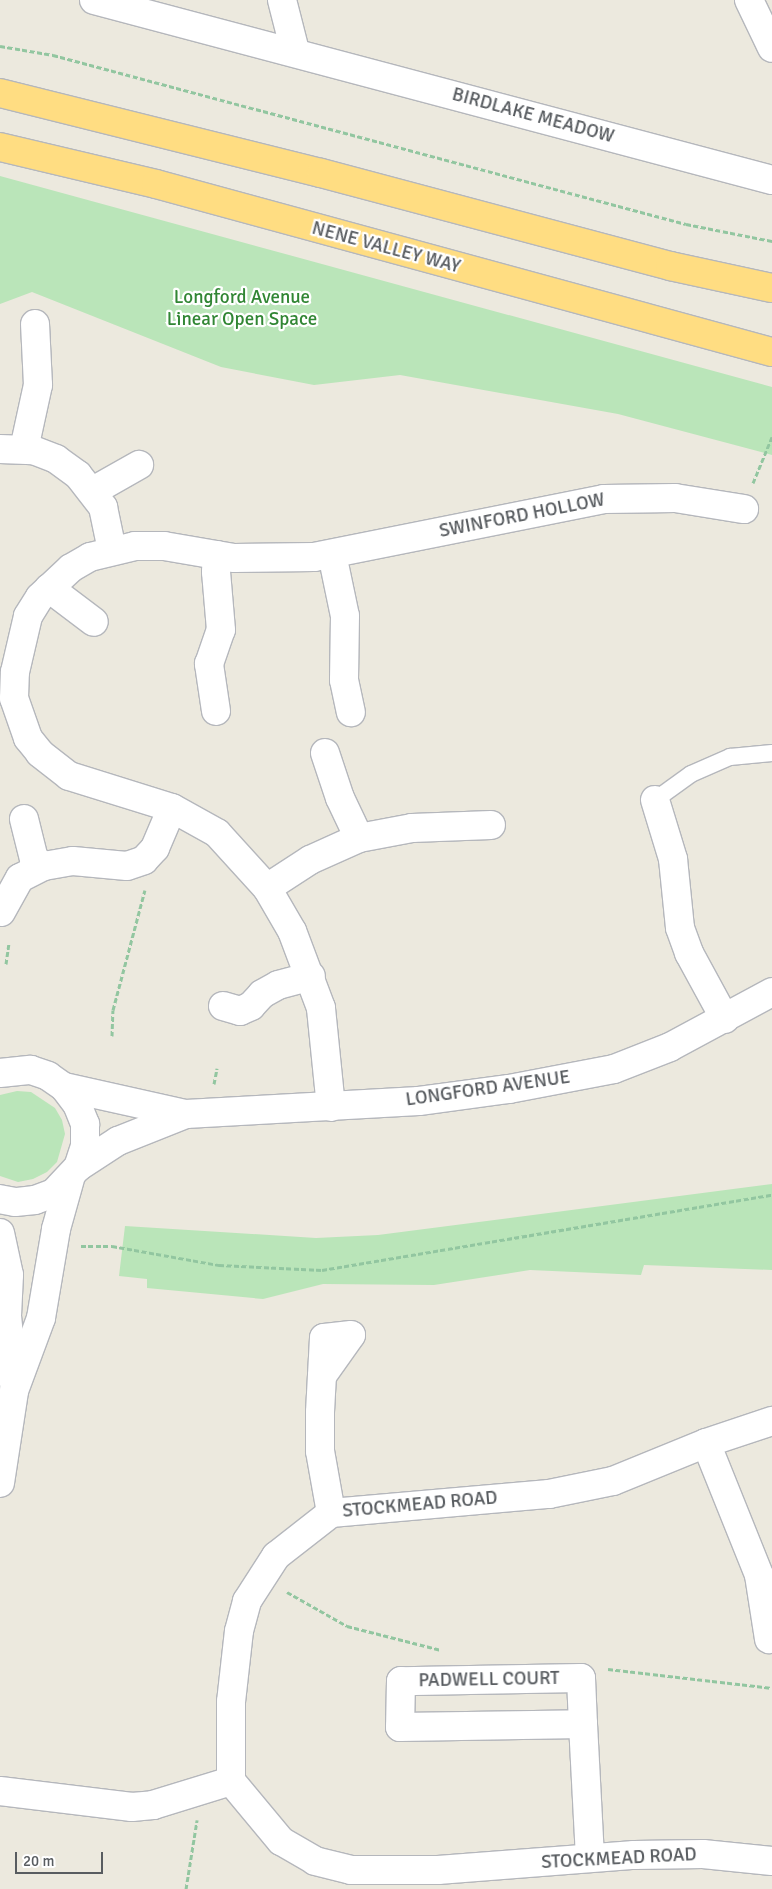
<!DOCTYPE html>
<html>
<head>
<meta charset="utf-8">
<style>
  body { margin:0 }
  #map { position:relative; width:772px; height:1889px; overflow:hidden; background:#ece9de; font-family:Signika,sans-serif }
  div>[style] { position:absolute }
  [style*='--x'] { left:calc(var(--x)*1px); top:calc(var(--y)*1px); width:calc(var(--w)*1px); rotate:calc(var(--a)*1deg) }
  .green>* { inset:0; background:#bae5b9 }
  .path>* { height:3px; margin-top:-1.5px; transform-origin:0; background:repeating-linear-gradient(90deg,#92c6a0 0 5px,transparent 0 7.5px) }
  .roads { filter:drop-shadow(1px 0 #b5b7bc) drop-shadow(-1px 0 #b5b7bc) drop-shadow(0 1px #b5b7bc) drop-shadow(0 -1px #b5b7bc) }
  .lane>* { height:16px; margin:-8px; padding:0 8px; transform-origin:8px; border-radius:8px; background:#fff }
  .street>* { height:28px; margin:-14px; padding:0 14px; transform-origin:14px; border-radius:14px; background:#fff }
  .secondary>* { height:28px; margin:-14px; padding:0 14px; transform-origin:14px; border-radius:14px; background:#fff }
  .highway>* { height:28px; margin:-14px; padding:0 14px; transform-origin:14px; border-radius:14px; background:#ffdd82 }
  span { translate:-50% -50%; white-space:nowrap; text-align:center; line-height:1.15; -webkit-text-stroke:4.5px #fff; paint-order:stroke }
  .street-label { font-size:19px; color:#585c60 }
  .park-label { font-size:19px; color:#318634 }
  .scale { position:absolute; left:15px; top:1852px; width:88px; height:22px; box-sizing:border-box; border:2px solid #585c60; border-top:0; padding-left:6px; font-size:15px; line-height:18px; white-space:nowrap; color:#585c60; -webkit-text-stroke:4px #fff; paint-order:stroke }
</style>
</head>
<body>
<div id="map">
  <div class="green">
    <i style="clip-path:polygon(0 176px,772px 387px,772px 455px,618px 414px,400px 375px,314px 385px,221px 367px,32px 292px,0 304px)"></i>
    <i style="clip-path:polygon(17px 1091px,31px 1092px,55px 1108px,62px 1120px,65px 1134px,57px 1162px,47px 1172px,33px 1179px,18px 1182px,0 1176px,0 1095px)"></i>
    <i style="clip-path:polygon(772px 1184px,772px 1270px,644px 1265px,641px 1275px,530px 1270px,434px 1285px,323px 1284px,263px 1299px,147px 1288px,147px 1279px,119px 1276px,125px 1226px,316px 1238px,378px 1235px)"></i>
  </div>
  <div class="path">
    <i style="--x:0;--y:46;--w:54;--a:9.6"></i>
    <i style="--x:53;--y:55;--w:655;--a:14.95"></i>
    <i style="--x:686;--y:224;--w:88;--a:11.2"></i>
    <i style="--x:753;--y:483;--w:50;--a:-67.6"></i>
    <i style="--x:6;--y:964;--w:22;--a:-82"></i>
    <i style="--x:112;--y:1036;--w:26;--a:-88"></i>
    <i style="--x:113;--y:1010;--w:124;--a:-75.1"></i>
    <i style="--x:214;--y:1084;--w:16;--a:-79"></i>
    <i style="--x:81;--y:1246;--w:31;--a:0"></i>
    <i style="--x:112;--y:1246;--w:109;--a:10.1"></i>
    <i style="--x:219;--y:1265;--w:103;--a:2.8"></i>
    <i style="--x:322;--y:1270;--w:456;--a:-9.5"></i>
    <i style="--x:287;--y:1592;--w:69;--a:29.5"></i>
    <i style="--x:347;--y:1626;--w:97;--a:14.3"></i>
    <i style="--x:608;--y:1669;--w:165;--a:6.6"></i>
    <i style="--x:186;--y:1889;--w:70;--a:-80.9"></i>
  </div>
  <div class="roads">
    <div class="lane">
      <i style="--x:655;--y:800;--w:44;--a:-35.8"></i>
      <i style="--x:691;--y:774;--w:43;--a:-23.6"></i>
      <i style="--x:730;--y:757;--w:42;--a:-5.4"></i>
    </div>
    <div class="street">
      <i style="--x:94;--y:0;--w:701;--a:14.87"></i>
      <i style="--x:282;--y:0;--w:53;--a:75.7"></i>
      <i style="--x:749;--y:0;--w:53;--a:64.4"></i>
      <i style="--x:0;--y:449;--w:33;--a:2"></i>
      <i style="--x:33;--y:450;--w:25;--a:21"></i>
      <i style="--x:56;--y:459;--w:27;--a:36"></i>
      <i style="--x:78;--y:475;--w:41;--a:52"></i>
      <i style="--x:103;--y:507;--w:44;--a:78.2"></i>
      <i style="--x:24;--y:449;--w:66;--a:-77.7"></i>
      <i style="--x:38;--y:385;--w:61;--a:-92.8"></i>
      <i style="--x:93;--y:491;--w:53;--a:-29.5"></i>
      <i style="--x:332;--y:554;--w:63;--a:78.2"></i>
      <i style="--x:345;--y:616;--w:64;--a:90.9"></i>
      <i style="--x:344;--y:680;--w:33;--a:78"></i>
      <i style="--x:49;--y:588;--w:56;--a:37.1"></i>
      <i style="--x:216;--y:711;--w:48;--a:-98.5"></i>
      <i style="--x:209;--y:664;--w:36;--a:-71"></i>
      <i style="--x:221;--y:630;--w:58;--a:-94.9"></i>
      <i style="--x:216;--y:572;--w:17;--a:-87"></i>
      <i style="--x:325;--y:753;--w:47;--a:71.6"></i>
      <i style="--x:340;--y:798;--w:44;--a:64.6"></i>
      <i style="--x:655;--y:800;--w:62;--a:73"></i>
      <i style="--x:673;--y:859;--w:69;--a:84.2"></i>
      <i style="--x:680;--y:928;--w:27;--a:70"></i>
      <i style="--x:689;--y:953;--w:75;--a:61.4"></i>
      <i style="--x:24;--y:819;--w:41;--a:76"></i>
      <i style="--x:34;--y:859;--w:12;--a:35"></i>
      <i style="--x:267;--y:888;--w:51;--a:-33.1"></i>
      <i style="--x:310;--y:860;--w:54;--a:-24.2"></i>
      <i style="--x:359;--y:838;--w:54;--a:-10.7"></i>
      <i style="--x:412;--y:828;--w:79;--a:-2.2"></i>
      <i style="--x:1;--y:912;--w:39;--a:-61"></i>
      <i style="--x:20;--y:878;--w:27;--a:-27"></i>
      <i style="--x:44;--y:866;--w:29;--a:-10"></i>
      <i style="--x:73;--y:861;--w:54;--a:5.3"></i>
      <i style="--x:127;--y:866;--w:18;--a:-19"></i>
      <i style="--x:144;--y:860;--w:16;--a:-47"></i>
      <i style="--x:155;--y:848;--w:43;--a:-67"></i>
      <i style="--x:223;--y:1006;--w:18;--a:16"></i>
      <i style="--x:240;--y:1011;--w:12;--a:-24"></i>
      <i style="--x:251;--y:1006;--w:16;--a:-47"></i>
      <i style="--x:262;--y:994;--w:18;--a:-29"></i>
      <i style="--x:278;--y:985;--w:34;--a:-15"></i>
      <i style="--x:64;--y:1087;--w:125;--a:12.5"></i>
      <i style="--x:186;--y:1114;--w:233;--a:-3.2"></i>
      <i style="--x:419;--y:1101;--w:91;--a:-7.6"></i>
      <i style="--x:509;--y:1089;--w:107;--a:-10.8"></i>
      <i style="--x:614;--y:1069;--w:60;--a:-21.4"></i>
      <i style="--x:670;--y:1047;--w:116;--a:-28.3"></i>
      <i style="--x:331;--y:1107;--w:100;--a:-95.8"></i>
      <i style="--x:321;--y:1008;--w:82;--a:-110.6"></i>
      <i style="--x:292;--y:931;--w:50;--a:-120.2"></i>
      <i style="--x:267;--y:888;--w:74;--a:-132.3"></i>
      <i style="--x:217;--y:833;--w:51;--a:-150.9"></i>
      <i style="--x:172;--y:808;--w:108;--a:-162.7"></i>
      <i style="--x:69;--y:776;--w:37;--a:-142"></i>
      <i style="--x:40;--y:753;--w:19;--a:-129"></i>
      <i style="--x:28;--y:738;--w:42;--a:-109.3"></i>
      <i style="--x:14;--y:698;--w:26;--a:-88"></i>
      <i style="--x:15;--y:672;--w:57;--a:-76.9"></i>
      <i style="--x:28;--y:616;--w:22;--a:-58"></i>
      <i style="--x:40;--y:597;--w:42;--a:-43.1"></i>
      <i style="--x:71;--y:568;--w:22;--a:-30"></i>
      <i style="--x:90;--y:557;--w:46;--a:-13.7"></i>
      <i style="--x:135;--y:546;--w:29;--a:0"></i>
      <i style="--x:164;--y:546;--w:71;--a:9.7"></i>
      <i style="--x:234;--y:558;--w:80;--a:-0.7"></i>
      <i style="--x:314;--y:557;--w:296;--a:-11.3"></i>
      <i style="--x:604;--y:499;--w:71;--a:-0.8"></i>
      <i style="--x:675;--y:498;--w:70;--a:9.1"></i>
      <i style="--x:78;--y:1167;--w:48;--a:-33"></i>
      <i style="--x:118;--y:1141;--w:73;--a:-21.7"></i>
      <i style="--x:322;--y:1376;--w:50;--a:-54.7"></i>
      <i style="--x:351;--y:1335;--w:27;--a:174"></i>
      <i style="--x:324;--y:1338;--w:75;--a:93.1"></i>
      <i style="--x:320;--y:1413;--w:38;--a:90"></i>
      <i style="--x:320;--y:1451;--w:63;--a:79.9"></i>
      <i style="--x:706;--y:1443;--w:142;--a:68.1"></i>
      <i style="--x:759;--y:1575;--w:65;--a:81.1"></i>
      <i style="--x:583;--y:1724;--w:46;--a:-92.5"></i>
      <i style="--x:581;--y:1678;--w:180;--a:179"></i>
      <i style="--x:401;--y:1681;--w:46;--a:91.2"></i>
      <i style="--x:400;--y:1727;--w:183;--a:-0.9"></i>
      <i style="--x:583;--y:1724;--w:133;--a:87"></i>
      <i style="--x:231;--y:1781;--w:78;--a:50.2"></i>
      <i style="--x:281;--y:1841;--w:39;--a:30"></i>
      <i style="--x:315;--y:1861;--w:37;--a:14"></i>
      <i style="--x:351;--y:1870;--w:87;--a:0"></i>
      <i style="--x:438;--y:1870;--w:197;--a:-4.4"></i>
      <i style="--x:634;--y:1855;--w:69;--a:-0.8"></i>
      <i style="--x:703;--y:1854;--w:69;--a:5.8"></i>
      <i style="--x:0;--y:1791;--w:133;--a:6.9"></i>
      <i style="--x:132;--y:1807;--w:21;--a:-5"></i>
      <i style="--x:153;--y:1805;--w:82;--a:-17.1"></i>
      <i style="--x:231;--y:1781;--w:79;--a:-90"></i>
      <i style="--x:231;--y:1702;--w:71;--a:-83.6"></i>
      <i style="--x:239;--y:1631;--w:31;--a:-75"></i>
      <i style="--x:247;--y:1601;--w:54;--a:-57.2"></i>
      <i style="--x:276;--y:1556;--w:70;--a:-38"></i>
      <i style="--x:331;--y:1513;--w:219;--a:-5"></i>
      <i style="--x:549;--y:1494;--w:65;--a:-11.5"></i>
      <i style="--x:613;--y:1481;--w:100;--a:-22.2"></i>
      <i style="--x:706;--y:1443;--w:70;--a:-18.4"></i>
    </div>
    <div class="secondary">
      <i style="--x:0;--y:1073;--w:31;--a:-6"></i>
      <i style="--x:31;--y:1070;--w:18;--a:19"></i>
      <i style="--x:48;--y:1076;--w:19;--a:35"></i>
      <i style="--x:64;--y:1087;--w:21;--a:53"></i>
      <i style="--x:77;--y:1104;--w:22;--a:68"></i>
      <i style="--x:85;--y:1124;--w:22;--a:90"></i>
      <i style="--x:85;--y:1146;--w:22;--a:108"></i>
      <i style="--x:78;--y:1167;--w:35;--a:133"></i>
      <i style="--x:54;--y:1193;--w:20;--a:160"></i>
      <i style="--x:35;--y:1200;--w:20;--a:174"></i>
      <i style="--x:15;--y:1202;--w:15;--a:-169"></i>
      <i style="--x:0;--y:1233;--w:43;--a:77.9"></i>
      <i style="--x:9;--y:1275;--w:41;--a:92.8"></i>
      <i style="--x:7;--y:1316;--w:68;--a:84.1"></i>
      <i style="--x:0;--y:1483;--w:93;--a:-81.3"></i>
      <i style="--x:14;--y:1391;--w:78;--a:-69.7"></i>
      <i style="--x:41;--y:1318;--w:90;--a:-80.4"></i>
      <i style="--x:56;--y:1229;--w:52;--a:-74.4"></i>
    </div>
    <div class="highway">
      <i style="--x:0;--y:93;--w:331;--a:14"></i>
      <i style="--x:321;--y:173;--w:361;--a:14.9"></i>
      <i style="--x:670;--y:266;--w:104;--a:12.2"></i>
      <i style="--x:0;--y:147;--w:160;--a:13.3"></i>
      <i style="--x:156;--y:184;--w:638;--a:15.26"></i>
    </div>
  </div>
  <div class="street-label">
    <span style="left:533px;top:116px;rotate:15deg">BIRDLAKE MEADOW</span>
    <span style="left:386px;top:248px;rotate:15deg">NENE VALLEY WAY</span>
    <span style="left:522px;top:516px;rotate:-11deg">SWINFORD HOLLOW</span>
    <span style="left:488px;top:1089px;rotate:-8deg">LONGFORD AVENUE</span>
    <span style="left:420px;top:1505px;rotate:-5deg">STOCKMEAD ROAD</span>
    <span style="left:489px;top:1680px;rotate:-1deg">PADWELL COURT</span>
    <span style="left:619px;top:1859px;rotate:-3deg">STOCKMEAD ROAD</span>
  </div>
  <div class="park-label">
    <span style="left:242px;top:309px">Longford Avenue<br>Linear Open Space</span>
  </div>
  <div class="scale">20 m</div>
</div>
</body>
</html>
